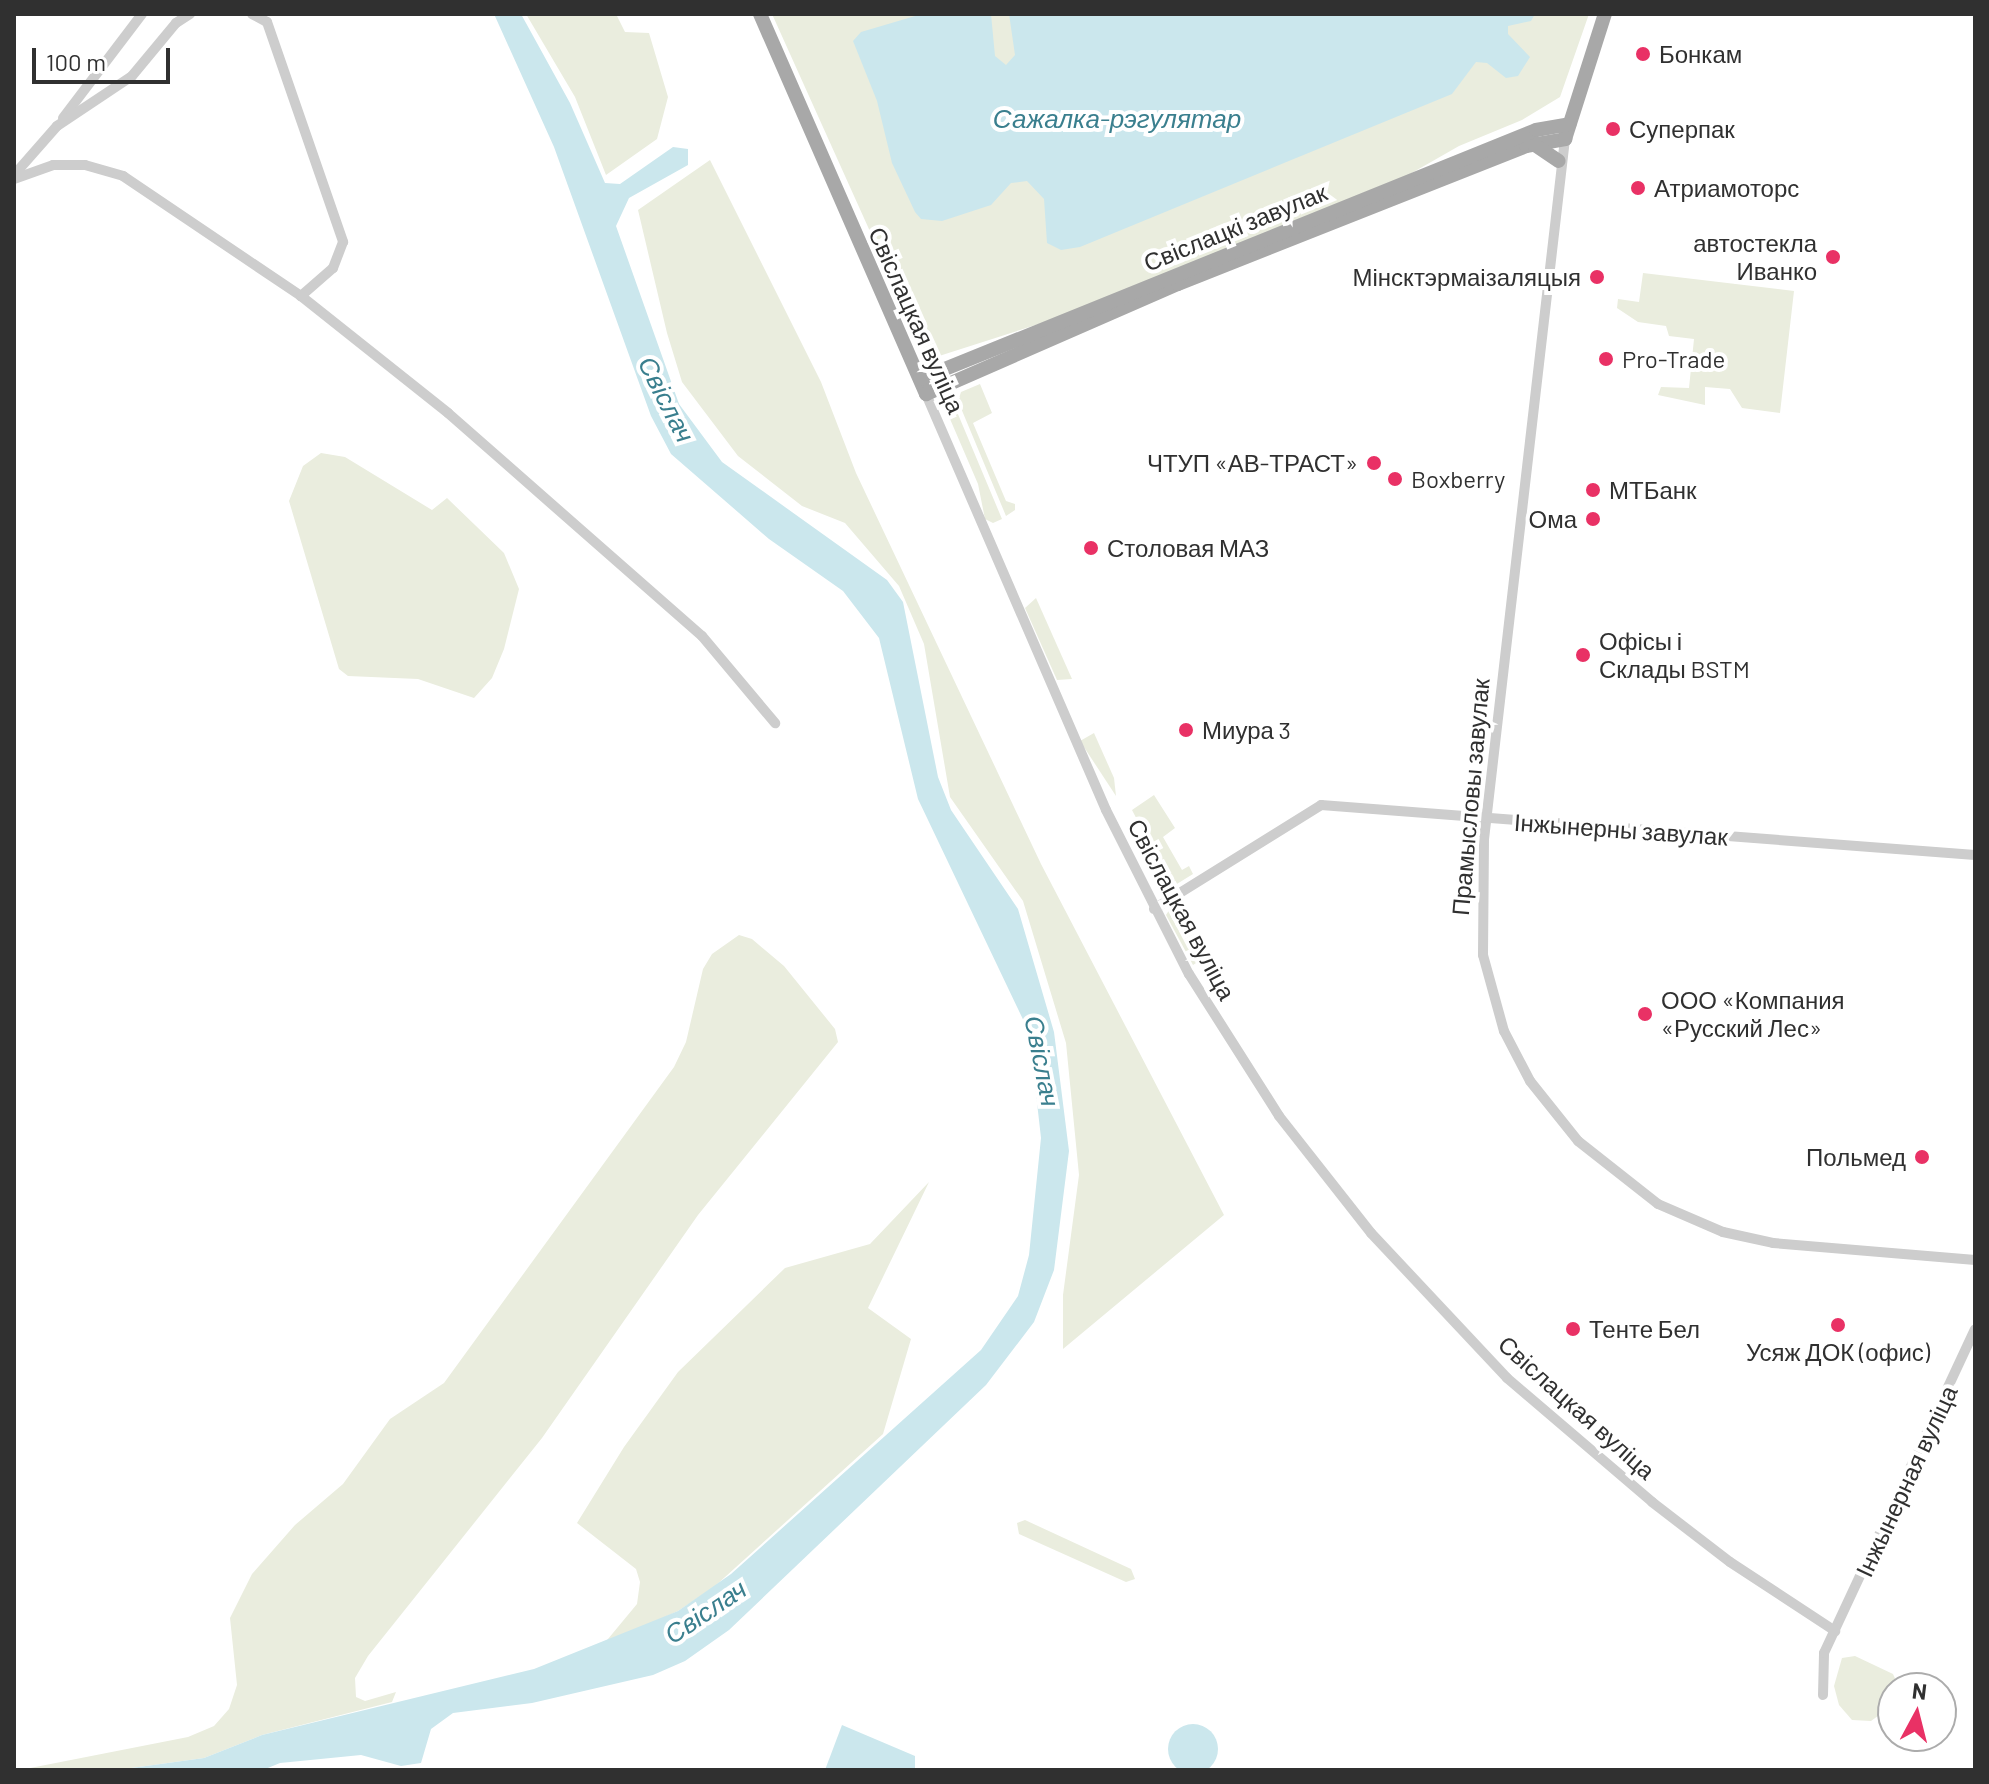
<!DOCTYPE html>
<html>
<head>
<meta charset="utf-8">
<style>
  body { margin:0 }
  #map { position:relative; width:1989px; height:1784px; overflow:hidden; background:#fff; font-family:Barlow,sans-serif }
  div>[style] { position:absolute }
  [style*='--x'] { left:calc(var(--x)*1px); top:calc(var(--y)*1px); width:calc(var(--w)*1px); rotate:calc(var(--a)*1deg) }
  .green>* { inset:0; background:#eaedde }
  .water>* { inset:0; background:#cbe7ed }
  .round { border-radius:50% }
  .minor>* { height:10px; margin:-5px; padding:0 5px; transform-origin:5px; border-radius:5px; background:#cdcdcd }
  .major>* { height:14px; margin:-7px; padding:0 7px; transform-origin:7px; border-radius:7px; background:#a8a8a8 }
  .dots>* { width:22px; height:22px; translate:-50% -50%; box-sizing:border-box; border:4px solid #fff; border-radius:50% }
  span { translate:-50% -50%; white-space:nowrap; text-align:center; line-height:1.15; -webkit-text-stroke:8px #fff; paint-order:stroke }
  .poi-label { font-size:24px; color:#303030 }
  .left { translate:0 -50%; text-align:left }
  .right { translate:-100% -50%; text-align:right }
  .street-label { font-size:24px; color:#303030 }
  .water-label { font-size:26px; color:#3a7f8e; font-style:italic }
  .frame { position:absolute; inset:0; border:16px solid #303030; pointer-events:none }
  .north { position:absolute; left:1877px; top:1672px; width:80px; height:80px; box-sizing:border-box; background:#fff; border:2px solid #acacac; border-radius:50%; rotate:7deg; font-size:22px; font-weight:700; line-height:32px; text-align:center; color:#303030 }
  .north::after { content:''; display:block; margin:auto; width:28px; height:36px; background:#e93165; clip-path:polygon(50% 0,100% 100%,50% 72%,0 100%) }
  .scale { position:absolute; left:32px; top:48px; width:138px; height:36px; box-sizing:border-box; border:4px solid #303030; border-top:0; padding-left:10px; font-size:24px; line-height:28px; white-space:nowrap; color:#303030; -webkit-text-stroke:6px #fff; paint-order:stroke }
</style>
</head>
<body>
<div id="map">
  <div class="green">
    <i style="clip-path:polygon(526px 14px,616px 14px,625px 32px,649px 33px,668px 97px,657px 139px,606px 175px,575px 97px)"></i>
    <i style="clip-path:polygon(772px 14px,1589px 14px,1560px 97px,1522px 120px,1459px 146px,1410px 174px,1048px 321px,936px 357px,923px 349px)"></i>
    <i style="clip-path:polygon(710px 160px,821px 382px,856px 473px,1041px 864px,1224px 1215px,1063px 1349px,1063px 1295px,1079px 1175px,1066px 1043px,1023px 901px,950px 797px,924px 644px,899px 586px,845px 523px,802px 506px,738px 456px,682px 382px,667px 333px,638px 210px)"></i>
    <i style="clip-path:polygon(1643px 273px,1794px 291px,1780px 413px,1742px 408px,1730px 389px,1705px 387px,1705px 405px,1658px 395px,1661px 387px,1689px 388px,1694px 339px,1669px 336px,1666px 326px,1638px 322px,1617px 308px,1618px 299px,1639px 302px)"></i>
    <i style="clip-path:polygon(980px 384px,992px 413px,973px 423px,1006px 501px,1015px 504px,1015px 510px,1006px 516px,958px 401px,961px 392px)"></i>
    <i style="clip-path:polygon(955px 407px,1002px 519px,993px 523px,985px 519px,978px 484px,947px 412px)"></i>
    <i style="clip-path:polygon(321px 453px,345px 457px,432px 510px,447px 498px,504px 553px,519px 589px,504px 649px,492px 678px,474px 698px,418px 679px,348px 676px,339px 669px,289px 501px,303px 466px)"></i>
    <i style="clip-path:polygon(1036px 598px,1072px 679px,1057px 680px,1025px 608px)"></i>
    <i style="clip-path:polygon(1094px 733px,1114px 778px,1116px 796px,1080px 741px)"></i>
    <i style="clip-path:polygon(1154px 795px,1175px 828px,1163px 837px,1182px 870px,1189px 866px,1193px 874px,1172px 887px,1132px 810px)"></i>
    <i style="clip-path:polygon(1175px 901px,1207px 956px,1193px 965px,1166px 915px)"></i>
    <i style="clip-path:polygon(739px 935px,752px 939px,784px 966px,835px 1029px,838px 1042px,698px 1215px,542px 1438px,368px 1656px,355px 1678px,356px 1697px,365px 1701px,396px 1692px,392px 1702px,262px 1735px,204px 1758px,117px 1770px,20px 1770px,188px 1737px,214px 1726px,229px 1709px,237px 1685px,230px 1618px,252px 1574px,295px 1525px,343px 1484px,390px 1419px,444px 1383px,674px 1067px,686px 1042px,703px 969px,712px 954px)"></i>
    <i style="clip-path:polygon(929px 1182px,868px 1308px,911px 1339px,883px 1434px,714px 1587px,678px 1611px,603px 1645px,637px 1604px,640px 1582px,636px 1569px,577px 1523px,624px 1447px,678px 1372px,785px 1268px,870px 1244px)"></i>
    <i style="clip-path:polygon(1025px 1520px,1131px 1569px,1135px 1579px,1126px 1582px,1019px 1534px,1017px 1523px)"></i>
    <i style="clip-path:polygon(1855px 1656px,1893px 1674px,1898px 1685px,1893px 1705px,1871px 1721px,1852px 1720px,1839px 1705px,1834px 1686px,1842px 1658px)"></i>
  </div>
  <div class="water">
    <i style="clip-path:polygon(494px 14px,521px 14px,570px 103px,605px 183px,620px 184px,673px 147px,688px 149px,688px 165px,629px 198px,616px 226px,679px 404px,722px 462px,887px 580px,903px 602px,938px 777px,951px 810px,1018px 909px,1054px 1032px,1069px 1151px,1054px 1270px,1034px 1322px,986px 1385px,729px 1630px,685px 1661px,653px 1675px,532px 1703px,453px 1713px,431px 1729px,421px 1763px,401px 1766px,361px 1755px,280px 1763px,263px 1770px,117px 1770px,204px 1758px,262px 1735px,534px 1669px,678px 1611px,731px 1574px,981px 1350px,1018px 1296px,1029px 1255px,1041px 1138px,1029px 1032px,918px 799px,879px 638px,843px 591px,769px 539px,671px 454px,651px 416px,554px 147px)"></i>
    <i style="clip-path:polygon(922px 14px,991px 14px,995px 56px,1006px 65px,1015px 55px,1009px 14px,1535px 14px,1531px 21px,1508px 26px,1508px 34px,1530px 57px,1518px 76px,1506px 78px,1487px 63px,1476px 62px,1452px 94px,1080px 247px,1061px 250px,1047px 243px,1044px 199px,1027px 181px,1011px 183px,991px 205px,942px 221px,921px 219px,915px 212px,892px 163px,877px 101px,853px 41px,861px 32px)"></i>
    <i class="round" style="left:1168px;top:1724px;width:50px;height:50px"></i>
    <i style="clip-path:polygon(842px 1725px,915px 1756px,915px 1768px,825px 1770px)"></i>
  </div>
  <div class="minor">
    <i style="--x:252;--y:14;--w:17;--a:28"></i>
    <i style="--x:267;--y:22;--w:233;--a:70.9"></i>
    <i style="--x:343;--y:242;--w:28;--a:111"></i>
    <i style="--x:333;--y:268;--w:43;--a:138.8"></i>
    <i style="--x:63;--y:118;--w:131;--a:-52.8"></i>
    <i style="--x:1565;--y:139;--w:705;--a:96.6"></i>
    <i style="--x:1484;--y:839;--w:116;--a:90.5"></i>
    <i style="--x:1483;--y:955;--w:79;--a:74.6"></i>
    <i style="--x:1504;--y:1031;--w:56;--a:62.5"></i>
    <i style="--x:1530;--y:1081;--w:77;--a:51.3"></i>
    <i style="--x:1578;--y:1141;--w:102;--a:38.2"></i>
    <i style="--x:1658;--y:1204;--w:71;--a:23.3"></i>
    <i style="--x:1723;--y:1232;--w:51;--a:12.4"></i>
    <i style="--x:1773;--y:1243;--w:203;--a:4.8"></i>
    <i style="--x:14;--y:175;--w:65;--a:-48.7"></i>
    <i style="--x:57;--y:126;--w:90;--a:-33.7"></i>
    <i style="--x:132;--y:76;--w:69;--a:-50.3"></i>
    <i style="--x:176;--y:23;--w:17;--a:-33"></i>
    <i style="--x:14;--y:179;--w:41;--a:-19.7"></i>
    <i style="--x:53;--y:165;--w:32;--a:0"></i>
    <i style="--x:85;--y:165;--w:40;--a:16"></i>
    <i style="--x:123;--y:176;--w:215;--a:34"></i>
    <i style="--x:301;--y:296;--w:188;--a:38.5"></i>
    <i style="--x:448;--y:413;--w:338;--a:41.3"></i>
    <i style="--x:702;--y:636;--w:114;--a:50"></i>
    <i style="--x:926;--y:394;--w:453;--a:66.6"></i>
    <i style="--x:1106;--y:810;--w:184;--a:63.2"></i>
    <i style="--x:1189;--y:974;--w:168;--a:57.6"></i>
    <i style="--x:1279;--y:1116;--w:149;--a:51.8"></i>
    <i style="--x:1371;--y:1233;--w:199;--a:46.8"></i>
    <i style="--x:1507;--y:1378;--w:191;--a:40.5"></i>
    <i style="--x:1652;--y:1502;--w:98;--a:37.6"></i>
    <i style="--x:1730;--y:1562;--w:126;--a:33.3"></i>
    <i style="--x:1154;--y:909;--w:197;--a:-31.9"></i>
    <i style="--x:1321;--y:805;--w:656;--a:4.37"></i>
    <i style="--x:1823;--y:1695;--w:42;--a:-88.6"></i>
    <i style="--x:1824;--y:1653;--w:357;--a:-65"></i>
  </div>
  <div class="major">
    <i style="--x:760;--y:14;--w:415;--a:66.4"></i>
    <i style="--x:926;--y:394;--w:275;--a:-23.6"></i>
    <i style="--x:1178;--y:284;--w:374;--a:-21.6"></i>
    <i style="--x:1526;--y:146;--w:40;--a:-10"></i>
    <i style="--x:1565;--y:139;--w:131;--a:-72.3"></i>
    <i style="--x:1532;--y:143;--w:32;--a:34"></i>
    <i style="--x:920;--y:379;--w:664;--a:-22.01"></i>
    <i style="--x:1536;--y:130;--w:34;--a:-10"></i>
  </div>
  <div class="dots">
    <i style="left:1643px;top:54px;background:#e93165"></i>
    <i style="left:1613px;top:129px;background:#e93165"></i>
    <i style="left:1638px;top:188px;background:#e93165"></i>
    <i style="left:1833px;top:257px;background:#e93165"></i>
    <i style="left:1597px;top:277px;background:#e93165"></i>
    <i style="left:1606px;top:359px;background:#e93165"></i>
    <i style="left:1374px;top:463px;background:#e93165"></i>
    <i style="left:1395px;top:479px;background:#e93165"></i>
    <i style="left:1593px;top:490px;background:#e93165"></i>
    <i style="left:1593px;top:519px;background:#e93165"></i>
    <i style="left:1091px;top:548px;background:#e93165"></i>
    <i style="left:1583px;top:655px;background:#e93165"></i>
    <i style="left:1186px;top:730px;background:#e93165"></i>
    <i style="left:1645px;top:1014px;background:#e93165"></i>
    <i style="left:1922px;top:1157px;background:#e93165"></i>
    <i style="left:1838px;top:1325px;background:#e93165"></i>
    <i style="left:1573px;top:1329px;background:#e93165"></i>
  </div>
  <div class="poi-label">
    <span class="left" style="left:1659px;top:54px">Бонкам</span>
    <span class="left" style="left:1629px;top:129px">Суперпак</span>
    <span class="left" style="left:1654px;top:188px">Атриамоторс</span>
    <span class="right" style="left:1817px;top:257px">автостекла<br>Иванко</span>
    <span class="right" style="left:1581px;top:277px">Мінсктэрмаізаляцыя</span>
    <span class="left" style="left:1622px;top:359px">Pro-Trade</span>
    <span class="right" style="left:1358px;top:463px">ЧТУП «АВ-ТРАСТ»</span>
    <span class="left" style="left:1411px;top:479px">Boxberry</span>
    <span class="left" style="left:1609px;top:490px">МТБанк</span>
    <span class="right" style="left:1577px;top:519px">Ома</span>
    <span class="left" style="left:1107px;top:548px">Столовая МАЗ</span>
    <span class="left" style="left:1599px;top:655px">Офісы і<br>Склады BSTM</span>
    <span class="left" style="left:1202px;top:730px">Миура 3</span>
    <span class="left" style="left:1661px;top:1014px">ООО «Компания<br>«Русский Лес»</span>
    <span class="right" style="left:1906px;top:1157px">Польмед</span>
    <span class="left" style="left:1589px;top:1329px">Тенте Бел</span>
    <span style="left:1838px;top:1352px">Усяж ДОК (офис)</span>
  </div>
  <div class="street-label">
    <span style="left:1235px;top:227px;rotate:-22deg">Свіслацкі завулак</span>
    <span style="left:917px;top:320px;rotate:66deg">Свіслацкая вуліца</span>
    <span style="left:1470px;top:797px;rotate:-85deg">Прамысловы завулак</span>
    <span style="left:1621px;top:829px;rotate:4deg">Інжынерны завулак</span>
    <span style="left:1182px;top:909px;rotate:62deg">Свіслацкая вуліца</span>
    <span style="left:1577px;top:1407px;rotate:42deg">Свіслацкая вуліца</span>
    <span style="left:1906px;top:1481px;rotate:-65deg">Інжынерная вуліца</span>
  </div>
  <div class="water-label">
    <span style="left:1117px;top:118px">Сажалка-рэгулятар</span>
    <span style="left:667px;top:399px;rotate:63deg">Свіслач</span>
    <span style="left:1043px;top:1061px;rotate:79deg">Свіслач</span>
    <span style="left:705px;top:1611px;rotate:-34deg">Свіслач</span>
  </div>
  <div class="frame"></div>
  <div class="north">N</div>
  <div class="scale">100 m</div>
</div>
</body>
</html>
